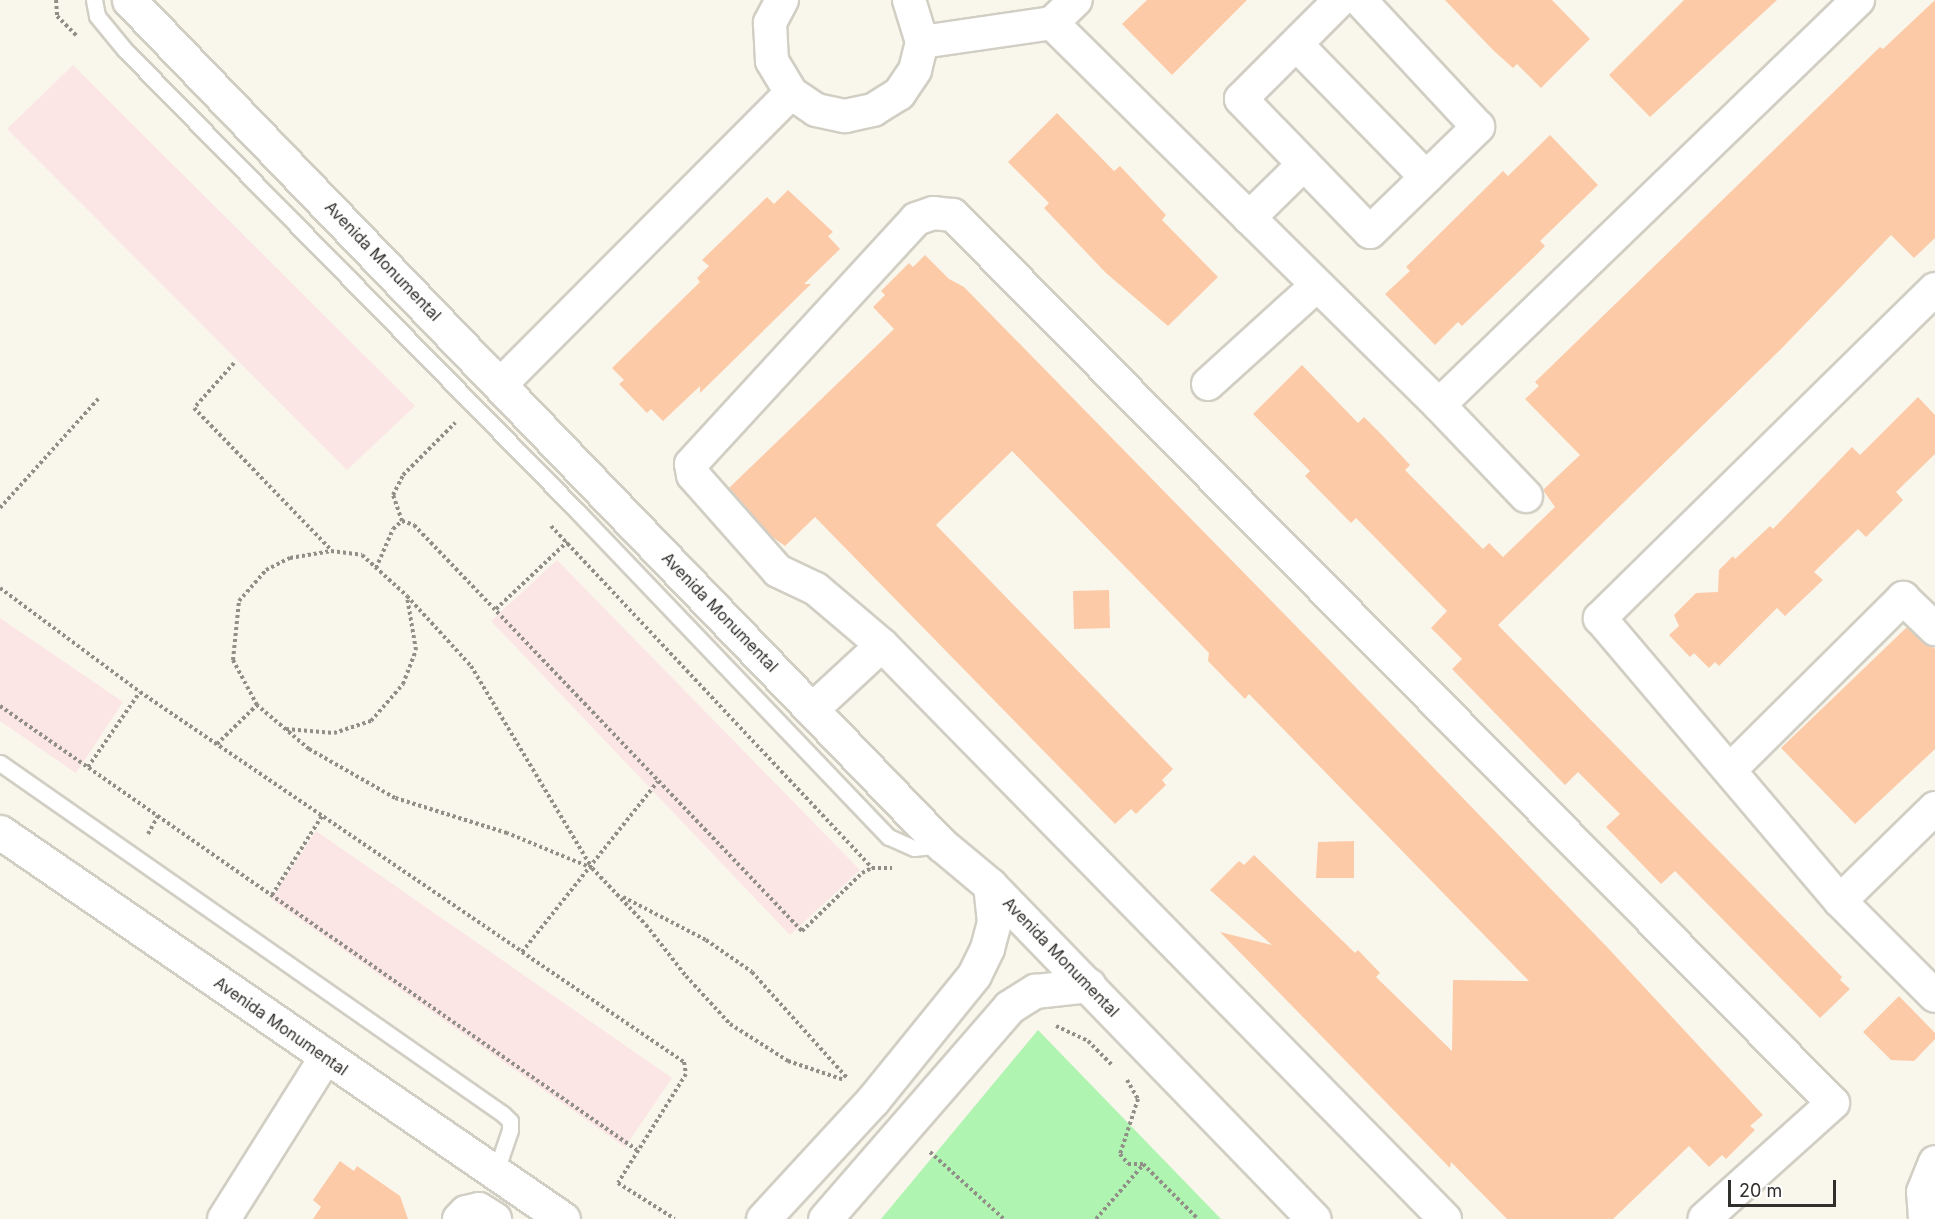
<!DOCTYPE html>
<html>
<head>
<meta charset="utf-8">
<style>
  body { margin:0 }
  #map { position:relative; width:1935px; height:1219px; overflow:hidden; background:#f9f6ec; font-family:Inter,sans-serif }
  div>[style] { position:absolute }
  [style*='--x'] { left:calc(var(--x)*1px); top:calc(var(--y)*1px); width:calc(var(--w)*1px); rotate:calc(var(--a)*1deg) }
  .commercial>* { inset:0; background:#fce6e5 }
  .green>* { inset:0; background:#aff4b0 }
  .building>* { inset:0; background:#fdcaa8 }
  .path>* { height:4px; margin-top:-2px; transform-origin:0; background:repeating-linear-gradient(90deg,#918f88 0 3px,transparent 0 6px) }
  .roads { filter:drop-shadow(2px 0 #d1cec4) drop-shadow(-2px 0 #d1cec4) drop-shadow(0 2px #d1cec4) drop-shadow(0 -2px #d1cec4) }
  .service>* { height:15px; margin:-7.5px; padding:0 7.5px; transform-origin:7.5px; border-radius:7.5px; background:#fff }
  .minor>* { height:32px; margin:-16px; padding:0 16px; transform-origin:16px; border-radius:16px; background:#fff }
  .tertiary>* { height:33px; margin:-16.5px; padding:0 16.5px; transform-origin:16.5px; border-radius:16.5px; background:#fff }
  span { translate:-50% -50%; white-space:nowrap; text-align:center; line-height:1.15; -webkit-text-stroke:4.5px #fff; paint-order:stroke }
  .street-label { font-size:16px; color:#312f2c }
  .scale { position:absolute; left:1728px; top:1180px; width:108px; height:27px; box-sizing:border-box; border:3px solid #312f2c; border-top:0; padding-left:8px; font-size:18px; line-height:21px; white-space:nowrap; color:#312f2c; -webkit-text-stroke:4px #fff; paint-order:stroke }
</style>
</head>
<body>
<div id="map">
  <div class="commercial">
    <i style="clip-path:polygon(73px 65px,415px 406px,347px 470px,7px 129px)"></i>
    <i style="clip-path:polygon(557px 560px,860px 870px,790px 935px,491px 621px)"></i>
    <i style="clip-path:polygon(0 618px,123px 702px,76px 773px,0 721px)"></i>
    <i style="clip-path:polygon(316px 831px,672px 1078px,625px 1147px,271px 899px)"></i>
  </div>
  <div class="green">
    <i style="clip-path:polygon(1038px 1030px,1221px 1219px,881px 1219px)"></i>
  </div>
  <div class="building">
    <i style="clip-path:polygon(1147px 0,1247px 0,1172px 75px,1122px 24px)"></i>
    <i style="clip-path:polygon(1445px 0,1552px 0,1590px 39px,1541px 88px,1517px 64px,1513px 68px,1494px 51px)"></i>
    <i style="clip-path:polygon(1684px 0,1777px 0,1650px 117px,1609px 75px)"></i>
    <i style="clip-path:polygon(1935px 0,1935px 238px,1914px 258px,1891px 235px,1782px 348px,1498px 625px,1842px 977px,1840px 980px,1850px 989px,1820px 1018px,1675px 871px,1661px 884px,1606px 827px,1620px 814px,1578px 772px,1565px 785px,1452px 669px,1462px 659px,1431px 628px,1447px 611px,1356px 518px,1351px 523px,1305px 476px,1310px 471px,1253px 414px,1302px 365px,1358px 423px,1364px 417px,1382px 435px,1410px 465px,1405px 470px,1483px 549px,1489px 543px,1503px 557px,1555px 507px,1543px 490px,1580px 455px,1525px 399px,1539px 386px,1535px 382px,1880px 47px,1883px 49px)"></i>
    <i style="clip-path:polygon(1057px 113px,1114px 171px,1120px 166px,1166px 215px,1162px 220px,1218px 277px,1168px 326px,1106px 273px,1044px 208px,1049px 203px,1008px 162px)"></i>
    <i style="clip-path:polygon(1550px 135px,1598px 185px,1540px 241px,1545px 246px,1532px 259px,1462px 326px,1458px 322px,1435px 345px,1385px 294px,1410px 271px,1406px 267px,1503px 171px,1508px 176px)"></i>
    <i style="clip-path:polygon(788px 190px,833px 232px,828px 236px,840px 249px,804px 284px,811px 284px,700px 393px,700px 386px,663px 421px,651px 409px,647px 413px,619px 384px,624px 380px,612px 368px,700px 282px,697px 278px,709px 266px,702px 260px,767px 197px,774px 204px)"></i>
    <i style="clip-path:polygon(925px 255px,949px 279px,964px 287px,1337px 668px,1607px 947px,1763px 1115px,1750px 1126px,1755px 1130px,1726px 1159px,1722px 1155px,1709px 1167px,1689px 1146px,1613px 1219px,1507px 1219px,1451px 1162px,1450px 1168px,1220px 932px,1272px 945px,1210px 890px,1239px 861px,1244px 865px,1254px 855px,1355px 953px,1358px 950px,1380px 973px,1376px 977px,1452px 1051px,1453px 980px,1529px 981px,1249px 694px,1245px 699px,1208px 661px,1209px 653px,1184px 627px,1012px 451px,936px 525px,1173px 769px,1162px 780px,1166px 785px,1136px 814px,1131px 809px,1115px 824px,815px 517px,785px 546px,771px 536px,729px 488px,894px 329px,873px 307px,885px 295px,881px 291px,909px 263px,913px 267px)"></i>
    <i style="clip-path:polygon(1918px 397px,1935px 415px,1935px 454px,1896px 492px,1903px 500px,1866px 537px,1858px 529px,1814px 572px,1823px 580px,1785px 616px,1777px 608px,1719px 666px,1715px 662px,1709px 668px,1694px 653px,1690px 657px,1669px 635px,1679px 626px,1674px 615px,1696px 593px,1718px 592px,1719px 570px,1733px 556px,1735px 559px,1770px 526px,1773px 529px,1852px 447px,1860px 455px)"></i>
    <i style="clip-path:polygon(1109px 590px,1110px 628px,1074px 629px,1073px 591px)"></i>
    <i style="clip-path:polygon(1907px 627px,1935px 649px,1935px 749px,1855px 824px,1781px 748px)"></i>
    <i style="clip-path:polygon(1354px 841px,1354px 878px,1316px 878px,1318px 842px)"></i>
    <i style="clip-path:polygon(1899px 996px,1935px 1033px,1935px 1039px,1914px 1061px,1891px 1060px,1863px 1032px)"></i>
    <i style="clip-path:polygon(340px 1161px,354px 1171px,357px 1166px,400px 1196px,408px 1219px,313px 1219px,321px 1207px,313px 1200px)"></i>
  </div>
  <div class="path">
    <i style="--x:56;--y:0;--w:16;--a:86"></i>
    <i style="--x:57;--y:16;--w:28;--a:45"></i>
    <i style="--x:234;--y:363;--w:60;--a:131.6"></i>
    <i style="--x:194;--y:408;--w:197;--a:46"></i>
    <i style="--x:0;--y:508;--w:148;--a:-48"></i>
    <i style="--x:402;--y:521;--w:28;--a:-109"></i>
    <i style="--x:393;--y:495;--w:22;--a:-63"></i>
    <i style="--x:403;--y:475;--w:74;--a:-45"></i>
    <i style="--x:551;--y:526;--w:469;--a:46.8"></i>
    <i style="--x:376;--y:568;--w:43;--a:-66.4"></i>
    <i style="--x:393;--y:529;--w:12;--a:-42"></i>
    <i style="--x:402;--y:521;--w:13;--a:18"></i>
    <i style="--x:414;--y:525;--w:562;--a:46.3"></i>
    <i style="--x:802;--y:931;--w:83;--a:-44"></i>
    <i style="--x:862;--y:873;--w:11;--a:-27"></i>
    <i style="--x:872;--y:868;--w:20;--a:0"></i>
    <i style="--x:0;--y:588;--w:174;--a:36.6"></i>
    <i style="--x:140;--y:692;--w:462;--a:34.2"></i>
    <i style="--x:522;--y:952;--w:218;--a:-51.5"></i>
    <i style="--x:496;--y:609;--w:98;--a:-43.3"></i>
    <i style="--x:0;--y:706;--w:776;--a:34.88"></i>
    <i style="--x:286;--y:729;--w:48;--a:4.8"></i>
    <i style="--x:334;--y:733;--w:39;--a:-18"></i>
    <i style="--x:371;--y:721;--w:49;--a:-49.1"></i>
    <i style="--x:403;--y:684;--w:36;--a:-69"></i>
    <i style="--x:416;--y:650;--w:54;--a:-99.6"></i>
    <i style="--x:217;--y:744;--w:56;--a:-44.3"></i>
    <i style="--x:88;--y:767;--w:91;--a:-55.3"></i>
    <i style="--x:148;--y:834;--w:21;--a:-61"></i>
    <i style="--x:592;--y:868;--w:92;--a:-157.6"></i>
    <i style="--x:507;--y:833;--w:117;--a:-162.6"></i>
    <i style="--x:395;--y:798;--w:99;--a:-150.3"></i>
    <i style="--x:309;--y:749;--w:68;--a:-139.8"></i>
    <i style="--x:257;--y:705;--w:51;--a:-118.1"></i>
    <i style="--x:233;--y:660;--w:59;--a:-84.2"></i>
    <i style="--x:239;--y:601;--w:41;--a:-48.9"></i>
    <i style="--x:266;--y:570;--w:27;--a:-27"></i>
    <i style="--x:290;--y:558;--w:42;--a:-9.7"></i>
    <i style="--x:331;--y:551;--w:31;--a:7"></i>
    <i style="--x:362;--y:555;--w:61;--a:42.3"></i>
    <i style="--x:407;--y:596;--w:95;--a:47.6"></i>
    <i style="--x:471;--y:666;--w:235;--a:59.1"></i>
    <i style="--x:592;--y:868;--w:79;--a:46.5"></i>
    <i style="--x:646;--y:925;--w:65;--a:51.9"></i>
    <i style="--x:686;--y:976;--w:65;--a:47.5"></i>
    <i style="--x:730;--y:1024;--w:69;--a:32.5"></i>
    <i style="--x:788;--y:1061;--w:59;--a:18.7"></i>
    <i style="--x:272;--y:895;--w:93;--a:-57.7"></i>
    <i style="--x:623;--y:897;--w:93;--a:27.4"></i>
    <i style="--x:706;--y:940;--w:56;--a:34.8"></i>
    <i style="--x:752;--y:972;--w:142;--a:48.1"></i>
    <i style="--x:522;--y:952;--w:196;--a:34.2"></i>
    <i style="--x:684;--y:1062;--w:12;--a:81"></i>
    <i style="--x:686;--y:1074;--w:128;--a:122"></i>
    <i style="--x:618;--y:1183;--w:67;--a:32.3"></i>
    <i style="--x:1056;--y:1026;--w:35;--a:25"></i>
    <i style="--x:1088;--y:1041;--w:35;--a:45"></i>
    <i style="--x:1127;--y:1080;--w:22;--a:60"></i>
    <i style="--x:1138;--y:1099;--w:58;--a:108.1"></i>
    <i style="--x:1120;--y:1154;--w:13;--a:51"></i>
    <i style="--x:1128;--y:1164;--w:15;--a:0"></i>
    <i style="--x:1143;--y:1164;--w:78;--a:45"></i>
    <i style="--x:930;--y:1152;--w:100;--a:42.2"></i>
    <i style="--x:1096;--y:1219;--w:72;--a:-49"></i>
  </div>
  <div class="roads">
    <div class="service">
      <i style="--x:94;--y:0;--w:16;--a:79"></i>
      <i style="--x:97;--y:16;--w:44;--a:50.5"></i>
      <i style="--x:125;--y:50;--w:646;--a:45.56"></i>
      <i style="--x:577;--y:511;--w:451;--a:46.3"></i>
      <i style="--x:889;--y:837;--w:27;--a:24"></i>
      <i style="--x:914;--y:848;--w:28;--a:-6"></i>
      <i style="--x:0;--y:763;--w:613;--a:34.91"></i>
      <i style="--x:503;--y:1114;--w:10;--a:45"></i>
      <i style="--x:510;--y:1121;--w:9;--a:90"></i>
      <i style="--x:510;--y:1130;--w:46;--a:108.8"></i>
    </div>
    <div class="minor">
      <i style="--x:782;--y:0;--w:26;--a:118"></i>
      <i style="--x:770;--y:23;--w:38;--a:87"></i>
      <i style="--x:772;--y:61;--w:37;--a:59"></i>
      <i style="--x:791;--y:93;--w:30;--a:34"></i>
      <i style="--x:816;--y:110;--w:30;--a:12"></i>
      <i style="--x:845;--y:116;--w:29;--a:-12"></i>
      <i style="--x:873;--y:110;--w:31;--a:-32"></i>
      <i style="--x:899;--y:94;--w:29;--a:-56"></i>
      <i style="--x:915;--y:70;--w:29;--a:-76"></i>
      <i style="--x:922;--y:42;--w:44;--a:-107.2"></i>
      <i style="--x:1340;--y:0;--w:140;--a:135"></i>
      <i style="--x:1241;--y:99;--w:185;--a:45.9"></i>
      <i style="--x:1370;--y:232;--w:151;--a:-44.2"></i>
      <i style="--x:1478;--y:127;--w:173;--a:-132.9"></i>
      <i style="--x:1052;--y:23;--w:544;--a:44.63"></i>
      <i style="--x:1439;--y:405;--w:583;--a:-44.03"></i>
      <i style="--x:922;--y:42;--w:131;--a:-8.3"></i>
      <i style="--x:1052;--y:23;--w:33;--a:-44"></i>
      <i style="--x:1297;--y:45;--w:185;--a:45.7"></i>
      <i style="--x:1249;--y:218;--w:77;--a:-44.5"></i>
      <i style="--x:1935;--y:289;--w:470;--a:135.5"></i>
      <i style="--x:1600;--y:618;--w:371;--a:49.7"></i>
      <i style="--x:1840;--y:901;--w:134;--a:45"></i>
      <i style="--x:501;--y:384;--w:411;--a:-45.1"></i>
      <i style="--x:1208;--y:384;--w:146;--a:-42.2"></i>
      <i style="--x:1439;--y:405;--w:126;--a:46.3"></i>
      <i style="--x:813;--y:709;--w:94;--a:-42.8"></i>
      <i style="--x:1731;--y:769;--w:243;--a:-44.8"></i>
      <i style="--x:1903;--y:598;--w:45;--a:44.1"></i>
      <i style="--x:1840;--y:901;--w:133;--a:-44.4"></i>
      <i style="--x:224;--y:1219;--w:191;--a:-57.8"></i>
      <i style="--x:459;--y:1219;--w:10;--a:-45"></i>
      <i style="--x:466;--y:1212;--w:13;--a:-13"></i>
      <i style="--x:479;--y:1209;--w:19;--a:32"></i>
      <i style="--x:1445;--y:1219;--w:804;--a:-134.45"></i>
      <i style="--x:882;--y:645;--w:87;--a:-139.7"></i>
      <i style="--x:816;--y:589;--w:42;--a:-154.7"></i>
      <i style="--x:778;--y:571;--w:128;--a:-131.5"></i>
      <i style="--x:693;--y:475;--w:11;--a:-100"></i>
      <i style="--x:691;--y:464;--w:333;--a:-47.4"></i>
      <i style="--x:916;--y:219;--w:18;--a:-19"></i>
      <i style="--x:933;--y:213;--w:20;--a:6"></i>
      <i style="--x:953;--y:215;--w:1250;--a:45.26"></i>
      <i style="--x:1833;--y:1103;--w:173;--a:138"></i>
      <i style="--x:1925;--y:1219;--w:27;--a:-94"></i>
      <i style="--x:1923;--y:1192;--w:32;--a:-68"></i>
    </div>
    <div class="tertiary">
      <i style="--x:129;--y:0;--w:1173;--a:46.11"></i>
      <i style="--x:942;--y:845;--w:62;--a:39.8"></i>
      <i style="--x:990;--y:885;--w:465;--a:45.9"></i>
      <i style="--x:0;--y:832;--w:683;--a:34.5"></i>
      <i style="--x:763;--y:1219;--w:161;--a:-47.3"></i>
      <i style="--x:872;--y:1101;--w:162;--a:-51"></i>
      <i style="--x:974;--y:975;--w:30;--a:-64"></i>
      <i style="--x:987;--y:948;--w:27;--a:-75"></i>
      <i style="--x:994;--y:922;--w:37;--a:-96"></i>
      <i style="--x:825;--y:1219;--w:281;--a:-49"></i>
      <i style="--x:1009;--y:1007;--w:31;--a:-32"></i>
      <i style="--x:1035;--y:991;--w:54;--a:-6.3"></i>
    </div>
  </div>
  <div class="street-label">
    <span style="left:383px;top:261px;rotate:46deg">Avenida Monumental</span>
    <span style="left:720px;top:612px;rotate:46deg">Avenida Monumental</span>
    <span style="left:1061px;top:957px;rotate:46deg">Avenida Monumental</span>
    <span style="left:281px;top:1026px;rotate:35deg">Avenida Monumental</span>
  </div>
  <div class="scale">20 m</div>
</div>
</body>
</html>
